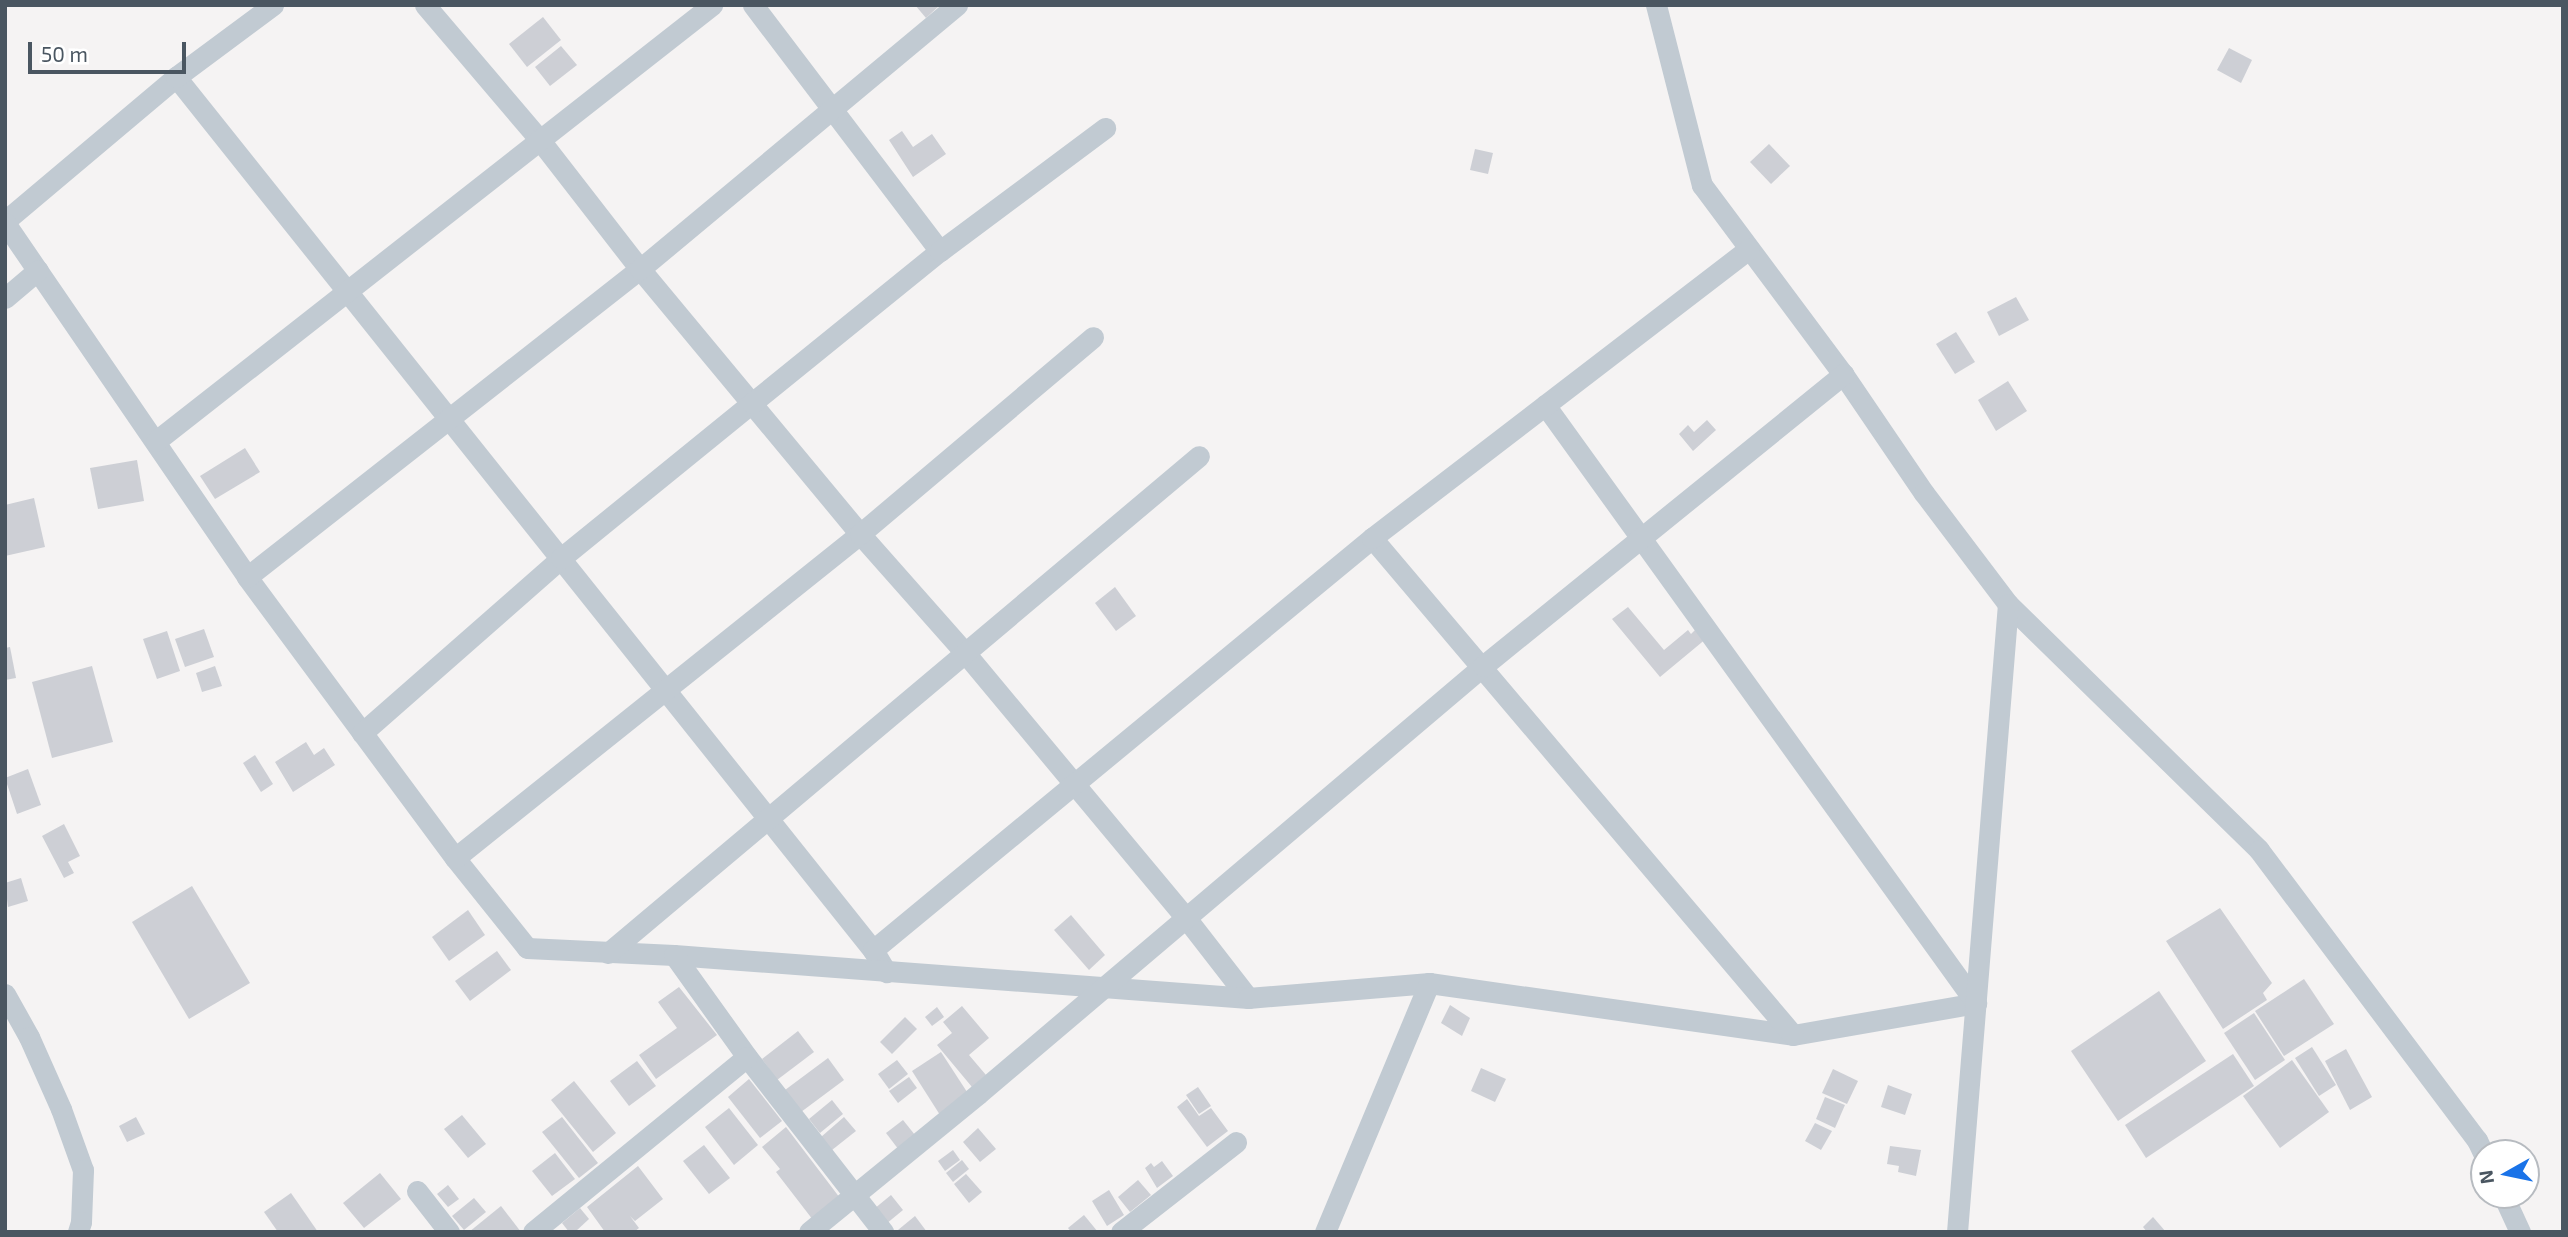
<!DOCTYPE html>
<html>
<head>
<meta charset="utf-8">
<style>
  body { margin:0 }
  #map { position:relative; width:2568px; height:1237px; overflow:hidden; background:#f5f3f3; font-family:"Exo 2",sans-serif }
  div>[style] { position:absolute }
  [style*='--x'] { left:calc(var(--x)*1px); top:calc(var(--y)*1px); width:calc(var(--w)*1px); rotate:calc(var(--a)*1deg) }
  .building>* { inset:0; background:#cdcfd5 }
  .street>* { height:21px; margin:-10.5px; padding:0 10.5px; transform-origin:10.5px; border-radius:10.5px; background:#c1cad2 }
  span { translate:-50% -50%; white-space:nowrap; text-align:center; line-height:1.15; -webkit-text-stroke:5px #fff; paint-order:stroke }
  .frame { position:absolute; inset:0; border:7px solid #4a5661; pointer-events:none }
  .north { position:absolute; left:2470px; top:1139px; width:70px; height:70px; box-sizing:border-box; background:#fff; border:2px solid #b7bbc0; border-radius:50%; rotate:261deg; font-size:19px; font-weight:700; line-height:28px; text-align:center; color:#4a5661 }
  .north::after { content:''; display:block; margin:auto; width:24px; height:32px; background:#1a73e8; clip-path:polygon(50% 0,100% 100%,50% 72%,0 100%) }
  .scale { position:absolute; left:28px; top:42px; width:158px; height:32px; box-sizing:border-box; border:4px solid #4a5661; border-top:0; padding-left:9px; font-size:21px; line-height:24px; white-space:nowrap; color:#4a5661; -webkit-text-stroke:5px #fff; paint-order:stroke }
</style>
</head>
<body>
<div id="map">
  <div class="building">
    <i style="clip-path:polygon(915px 5px,940px 5px,926px 18px)"></i>
    <i style="clip-path:polygon(543px 17px,561px 40px,527px 67px,509px 44px)"></i>
    <i style="clip-path:polygon(561px 46px,577px 65px,550px 86px,535px 67px)"></i>
    <i style="clip-path:polygon(2229px 48px,2252px 60px,2241px 83px,2217px 70px)"></i>
    <i style="clip-path:polygon(902px 131px,913px 147px,932px 134px,946px 154px,913px 177px,889px 140px)"></i>
    <i style="clip-path:polygon(1769px 144px,1790px 166px,1771px 184px,1750px 162px)"></i>
    <i style="clip-path:polygon(1475px 149px,1493px 153px,1488px 174px,1470px 170px)"></i>
    <i style="clip-path:polygon(2016px 297px,2029px 320px,1999px 336px,1987px 312px)"></i>
    <i style="clip-path:polygon(1956px 332px,1975px 362px,1955px 374px,1936px 344px)"></i>
    <i style="clip-path:polygon(2008px 381px,2027px 411px,1996px 431px,1978px 400px)"></i>
    <i style="clip-path:polygon(1707px 420px,1716px 430px,1693px 451px,1679px 434px,1688px 425px,1694px 432px)"></i>
    <i style="clip-path:polygon(245px 448px,260px 472px,215px 499px,200px 476px)"></i>
    <i style="clip-path:polygon(137px 460px,144px 501px,98px 509px,90px 468px)"></i>
    <i style="clip-path:polygon(34px 498px,45px 547px,5px 556px,5px 505px)"></i>
    <i style="clip-path:polygon(1115px 587px,1136px 616px,1116px 631px,1095px 603px)"></i>
    <i style="clip-path:polygon(1628px 607px,1664px 650px,1688px 630px,1691px 634px,1698px 627px,1707px 638px,1660px 677px,1612px 619px)"></i>
    <i style="clip-path:polygon(204px 629px,214px 657px,185px 667px,175px 639px)"></i>
    <i style="clip-path:polygon(167px 631px,180px 671px,157px 679px,143px 639px)"></i>
    <i style="clip-path:polygon(10px 647px,16px 678px,5px 680px,5px 648px)"></i>
    <i style="clip-path:polygon(92px 666px,113px 742px,52px 758px,32px 682px)"></i>
    <i style="clip-path:polygon(215px 666px,222px 686px,202px 692px,196px 673px)"></i>
    <i style="clip-path:polygon(306px 742px,314px 755px,324px 748px,335px 765px,293px 792px,275px 762px)"></i>
    <i style="clip-path:polygon(255px 755px,273px 784px,261px 792px,243px 763px)"></i>
    <i style="clip-path:polygon(28px 769px,41px 805px,17px 814px,5px 778px)"></i>
    <i style="clip-path:polygon(64px 824px,80px 856px,68px 862px,74px 873px,64px 878px,42px 836px)"></i>
    <i style="clip-path:polygon(21px 878px,28px 901px,8px 907px,5px 883px)"></i>
    <i style="clip-path:polygon(192px 886px,250px 983px,189px 1019px,132px 922px)"></i>
    <i style="clip-path:polygon(2220px 908px,2272px 983px,2263px 993px,2267px 1000px,2223px 1029px,2166px 941px)"></i>
    <i style="clip-path:polygon(468px 910px,485px 935px,449px 961px,432px 937px)"></i>
    <i style="clip-path:polygon(1071px 915px,1105px 955px,1089px 970px,1054px 930px)"></i>
    <i style="clip-path:polygon(497px 951px,511px 970px,470px 1001px,455px 981px)"></i>
    <i style="clip-path:polygon(2304px 979px,2334px 1024px,2284px 1056px,2255px 1011px)"></i>
    <i style="clip-path:polygon(679px 987px,717px 1035px,656px 1079px,639px 1055px,677px 1028px,658px 1002px)"></i>
    <i style="clip-path:polygon(2159px 991px,2206px 1061px,2118px 1121px,2071px 1051px)"></i>
    <i style="clip-path:polygon(1450px 1005px,1470px 1018px,1462px 1036px,1441px 1023px)"></i>
    <i style="clip-path:polygon(962px 1006px,989px 1038px,969px 1055px,986px 1075px,972px 1087px,937px 1045px,952px 1033px,943px 1022px)"></i>
    <i style="clip-path:polygon(937px 1007px,944px 1017px,932px 1026px,925px 1017px)"></i>
    <i style="clip-path:polygon(2254px 1013px,2285px 1060px,2255px 1080px,2224px 1033px)"></i>
    <i style="clip-path:polygon(905px 1017px,917px 1029px,892px 1054px,880px 1042px)"></i>
    <i style="clip-path:polygon(798px 1031px,814px 1052px,777px 1080px,762px 1059px)"></i>
    <i style="clip-path:polygon(2312px 1047px,2336px 1085px,2319px 1096px,2295px 1058px)"></i>
    <i style="clip-path:polygon(2346px 1049px,2372px 1097px,2350px 1110px,2325px 1061px)"></i>
    <i style="clip-path:polygon(941px 1052px,969px 1095px,940px 1115px,912px 1071px)"></i>
    <i style="clip-path:polygon(2233px 1054px,2254px 1086px,2146px 1158px,2125px 1125px)"></i>
    <i style="clip-path:polygon(828px 1058px,844px 1080px,801px 1112px,785px 1090px)"></i>
    <i style="clip-path:polygon(897px 1060px,908px 1074px,889px 1089px,878px 1074px)"></i>
    <i style="clip-path:polygon(2292px 1060px,2329px 1112px,2280px 1148px,2243px 1096px)"></i>
    <i style="clip-path:polygon(637px 1061px,656px 1086px,629px 1106px,610px 1081px)"></i>
    <i style="clip-path:polygon(1481px 1068px,1506px 1079px,1495px 1102px,1471px 1091px)"></i>
    <i style="clip-path:polygon(1833px 1069px,1858px 1081px,1847px 1104px,1822px 1093px)"></i>
    <i style="clip-path:polygon(909px 1077px,917px 1088px,898px 1103px,889px 1091px)"></i>
    <i style="clip-path:polygon(749px 1079px,782px 1121px,760px 1138px,728px 1097px)"></i>
    <i style="clip-path:polygon(574px 1081px,616px 1133px,593px 1152px,551px 1100px)"></i>
    <i style="clip-path:polygon(1888px 1085px,1912px 1094px,1905px 1115px,1881px 1107px)"></i>
    <i style="clip-path:polygon(1198px 1087px,1211px 1106px,1199px 1114px,1186px 1095px)"></i>
    <i style="clip-path:polygon(1825px 1097px,1845px 1105px,1835px 1128px,1816px 1119px)"></i>
    <i style="clip-path:polygon(1187px 1099px,1199px 1116px,1211px 1108px,1228px 1131px,1207px 1147px,1177px 1107px)"></i>
    <i style="clip-path:polygon(832px 1100px,843px 1114px,820px 1133px,809px 1119px)"></i>
    <i style="clip-path:polygon(729px 1108px,758px 1145px,734px 1165px,705px 1127px)"></i>
    <i style="clip-path:polygon(462px 1115px,486px 1144px,468px 1158px,444px 1129px)"></i>
    <i style="clip-path:polygon(136px 1117px,145px 1134px,127px 1142px,119px 1126px)"></i>
    <i style="clip-path:polygon(562px 1117px,598px 1163px,579px 1178px,542px 1132px)"></i>
    <i style="clip-path:polygon(844px 1117px,856px 1131px,832px 1150px,821px 1137px)"></i>
    <i style="clip-path:polygon(903px 1120px,919px 1140px,902px 1154px,886px 1133px)"></i>
    <i style="clip-path:polygon(1815px 1123px,1832px 1131px,1821px 1150px,1805px 1141px)"></i>
    <i style="clip-path:polygon(786px 1127px,840px 1198px,813px 1220px,776px 1172px,780px 1169px,762px 1147px)"></i>
    <i style="clip-path:polygon(978px 1128px,996px 1149px,980px 1162px,963px 1142px)"></i>
    <i style="clip-path:polygon(704px 1145px,730px 1178px,709px 1194px,683px 1161px)"></i>
    <i style="clip-path:polygon(1890px 1146px,1921px 1150px,1916px 1176px,1898px 1172px,1899px 1166px,1887px 1164px)"></i>
    <i style="clip-path:polygon(953px 1150px,960px 1160px,945px 1171px,938px 1161px)"></i>
    <i style="clip-path:polygon(555px 1153px,575px 1179px,552px 1196px,532px 1171px)"></i>
    <i style="clip-path:polygon(962px 1160px,969px 1169px,953px 1182px,946px 1173px)"></i>
    <i style="clip-path:polygon(1162px 1161px,1173px 1176px,1157px 1188px,1145px 1168px,1151px 1163px,1154px 1167px)"></i>
    <i style="clip-path:polygon(638px 1166px,663px 1199px,635px 1221px,630px 1216px,639px 1228px,634px 1232px,605px 1232px,587px 1207px)"></i>
    <i style="clip-path:polygon(380px 1173px,401px 1199px,364px 1228px,343px 1203px)"></i>
    <i style="clip-path:polygon(966px 1174px,982px 1192px,969px 1203px,954px 1184px)"></i>
    <i style="clip-path:polygon(1138px 1180px,1151px 1195px,1130px 1212px,1118px 1197px)"></i>
    <i style="clip-path:polygon(448px 1185px,459px 1199px,448px 1207px,437px 1194px)"></i>
    <i style="clip-path:polygon(1109px 1190px,1124px 1215px,1107px 1226px,1092px 1201px)"></i>
    <i style="clip-path:polygon(291px 1193px,318px 1232px,278px 1232px,264px 1212px)"></i>
    <i style="clip-path:polygon(891px 1195px,903px 1210px,886px 1224px,874px 1209px)"></i>
    <i style="clip-path:polygon(474px 1198px,486px 1212px,464px 1230px,452px 1216px)"></i>
    <i style="clip-path:polygon(501px 1206px,521px 1232px,469px 1232px)"></i>
    <i style="clip-path:polygon(580px 1208px,589px 1219px,575px 1232px,569px 1232px,562px 1223px)"></i>
    <i style="clip-path:polygon(1084px 1215px,1098px 1232px,1071px 1232px,1068px 1228px)"></i>
    <i style="clip-path:polygon(915px 1216px,927px 1232px,900px 1232px,898px 1230px)"></i>
    <i style="clip-path:polygon(2153px 1217px,2166px 1232px,2147px 1232px,2143px 1227px)"></i>
  </div>
  <div class="street">
    <i style="--x:425;--y:5;--w:176;--a:49.6"></i>
    <i style="--x:539;--y:139;--w:165;--a:52.2"></i>
    <i style="--x:640;--y:269;--w:344;--a:50.3"></i>
    <i style="--x:860;--y:534;--w:160;--a:48.5"></i>
    <i style="--x:966;--y:654;--w:344;--a:50.2"></i>
    <i style="--x:1186;--y:918;--w:101;--a:52.2"></i>
    <i style="--x:753;--y:5;--w:309;--a:52.8"></i>
    <i style="--x:1656;--y:5;--w:186;--a:75.7"></i>
    <i style="--x:1702;--y:185;--w:236;--a:53.3"></i>
    <i style="--x:1843;--y:374;--w:144;--a:55.8"></i>
    <i style="--x:1924;--y:493;--w:139;--a:52.9"></i>
    <i style="--x:2008;--y:604;--w:351;--a:44.4"></i>
    <i style="--x:2259;--y:850;--w:363;--a:53.1"></i>
    <i style="--x:2477;--y:1140;--w:17;--a:65"></i>
    <i style="--x:176;--y:77;--w:1117;--a:51.4"></i>
    <i style="--x:873;--y:950;--w:26;--a:59"></i>
    <i style="--x:5;--y:221;--w:224;--a:-40.1"></i>
    <i style="--x:176;--y:77;--w:121;--a:-36.6"></i>
    <i style="--x:5;--y:223;--w:429;--a:55.6"></i>
    <i style="--x:247;--y:577;--w:350;--a:53.5"></i>
    <i style="--x:455;--y:858;--w:115;--a:51.3"></i>
    <i style="--x:527;--y:948;--w:147;--a:2.7"></i>
    <i style="--x:674;--y:955;--w:576;--a:4.28"></i>
    <i style="--x:1248;--y:998;--w:182;--a:-4.7"></i>
    <i style="--x:1429;--y:983;--w:368;--a:8.1"></i>
    <i style="--x:1793;--y:1035;--w:186;--a:-9.9"></i>
    <i style="--x:1976;--y:1003;--w:737;--a:-125.78"></i>
    <i style="--x:5;--y:298;--w:43;--a:-40.3"></i>
    <i style="--x:156;--y:441;--w:707;--a:-38.1"></i>
    <i style="--x:1372;--y:538;--w:651;--a:49.73"></i>
    <i style="--x:247;--y:577;--w:499;--a:-38.1"></i>
    <i style="--x:640;--y:269;--w:413;--a:-39.8"></i>
    <i style="--x:362;--y:733;--w:265;--a:-41.3"></i>
    <i style="--x:561;--y:558;--w:246;--a:-39.1"></i>
    <i style="--x:752;--y:403;--w:242;--a:-39"></i>
    <i style="--x:940;--y:251;--w:206;--a:-36.7"></i>
    <i style="--x:455;--y:858;--w:519;--a:-38.66"></i>
    <i style="--x:860;--y:534;--w:305;--a:-40.2"></i>
    <i style="--x:873;--y:950;--w:647;--a:-39.54"></i>
    <i style="--x:1372;--y:538;--w:475;--a:-37.5"></i>
    <i style="--x:608;--y:953;--w:772;--a:-40.06"></i>
    <i style="--x:674;--y:955;--w:125;--a:54.4"></i>
    <i style="--x:747;--y:1057;--w:222;--a:52.1"></i>
    <i style="--x:5;--y:994;--w:49;--a:60.8"></i>
    <i style="--x:29;--y:1037;--w:79;--a:66"></i>
    <i style="--x:61;--y:1109;--w:65;--a:70.2"></i>
    <i style="--x:83;--y:1170;--w:52;--a:92.2"></i>
    <i style="--x:81;--y:1222;--w:10;--a:107"></i>
    <i style="--x:417;--y:1191;--w:52;--a:52"></i>
    <i style="--x:2503;--y:1195;--w:41;--a:65.3"></i>
    <i style="--x:533;--y:1232;--w:276;--a:-39.3"></i>
    <i style="--x:809;--y:1232;--w:218;--a:-39.2"></i>
    <i style="--x:978;--y:1094;--w:662;--a:-40.28"></i>
    <i style="--x:1483;--y:666;--w:464;--a:-39"></i>
    <i style="--x:1121;--y:1232;--w:146;--a:-38"></i>
    <i style="--x:1325;--y:1232;--w:270;--a:-67.3"></i>
    <i style="--x:1957;--y:1232;--w:630;--a:-85.36"></i>
  </div>
  <div class="frame"></div>
  <div class="north">N</div>
  <div class="scale">50 m</div>
</div>
</body>
</html>
